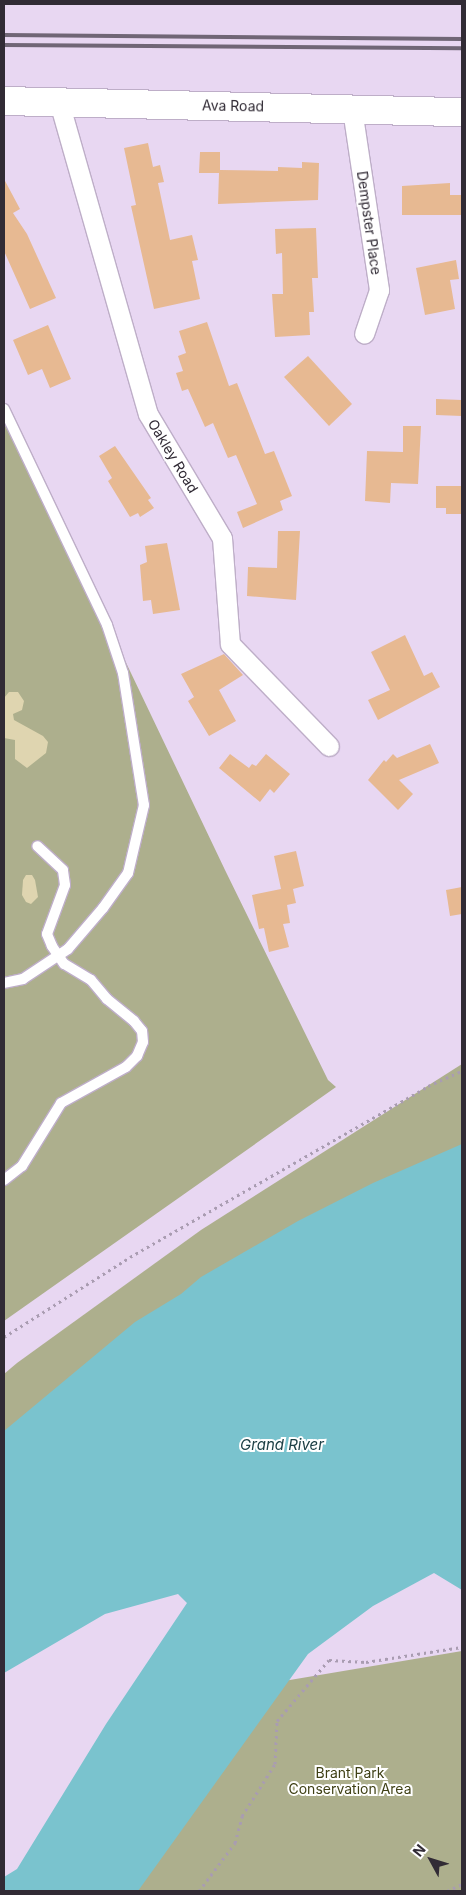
<!DOCTYPE html>
<html>
<head>
<meta charset="utf-8">
<style>
  body { margin:0 }
  #map { position:relative; width:466px; height:1895px; overflow:hidden; background:#e8d7f2; font-family:Inter,sans-serif }
  div>[style] { position:absolute }
  [style*='--x'] { left:calc(var(--x)*1px); top:calc(var(--y)*1px); width:calc(var(--w)*1px); rotate:calc(var(--a)*1deg) }
  .green>* { inset:0; background:#adaf8d }
  .sand>* { inset:0; background:#dfd5b0 }
  .water>* { inset:0; background:#7ac3ce }
  .building>* { inset:0; background:#e7b992 }
  .path>* { height:3px; margin-top:-1.5px; transform-origin:0; background:repeating-linear-gradient(90deg,#a99cb1 0 2.5px,transparent 0 6.5px) }
  .roads { filter:drop-shadow(1px 0 #beaec8) drop-shadow(-1px 0 #beaec8) drop-shadow(0 1px #beaec8) drop-shadow(0 -1px #beaec8) }
  .lane>* { height:10px; margin:-5px; padding:0 5px; transform-origin:5px; border-radius:5px; background:#fff }
  .street>* { height:19px; margin:-9.5px; padding:0 9.5px; transform-origin:9.5px; border-radius:9.5px; background:#fff }
  .secondary>* { height:28px; margin:-14px; padding:0 14px; transform-origin:14px; border-radius:14px; background:#fff }
  .rail>* { height:4px; margin:-2px; padding:0 2px; transform-origin:2px; border-radius:2px; background:#706676 }
  span { translate:-50% -50%; white-space:nowrap; text-align:center; line-height:1.15; -webkit-text-stroke:4px #fff; paint-order:stroke }
  .street-label { font-size:14px; color:#312b35 }
  .park-label { font-size:14px; color:#3f4015 }
  .water-label { font-size:15px; color:#1d4046; font-style:italic }
  .frame { position:absolute; inset:0; border:5px solid #312b35; pointer-events:none }
  .north { position:absolute; left:406px; top:1835px; width:50px; height:50px; -webkit-text-stroke:4px #fff; paint-order:stroke; rotate:309deg; font-size:14px; font-weight:700; line-height:20px; text-align:center; color:#312b35 }
  .north::after { content:''; display:block; margin:auto; width:18px; height:22px; background:#312b35; clip-path:polygon(50% 0,100% 100%,50% 72%,0 100%) }
</style>
</head>
<body>
<div id="map">
  <div class="green">
    <i style="clip-path:polygon(4px 407px,225px 870px,328px 1080px,336px 1087px,4px 1321px)"></i>
    <i style="clip-path:polygon(462px 1064px,462px 1154px,4px 1435px,4px 1374px,17px 1363px,201px 1230px)"></i>
    <i style="clip-path:polygon(462px 1651px,462px 1891px,100px 1891px,272px 1683px)"></i>
  </div>
  <div class="sand">
    <i style="clip-path:polygon(9px 692px,18px 692px,24px 701px,22px 710px,13px 714px,14px 720px,43px 736px,48px 742px,46px 753px,27px 768px,15px 759px,15px 740px,4px 738px,4px 698px)"></i>
    <i style="clip-path:polygon(26px 875px,32px 875px,35px 880px,38px 897px,31px 904px,26px 902px,22px 895px,23px 880px)"></i>
  </div>
  <div class="water">
    <i style="clip-path:polygon(462px 1144px,462px 1590px,434px 1573px,373px 1606px,308px 1654px,138px 1891px,4px 1891px,4px 1877px,17px 1869px,106px 1724px,187px 1603px,178px 1594px,105px 1614px,4px 1673px,4px 1431px,135px 1322px,181px 1294px,201px 1277px,298px 1221px,373px 1183px)"></i>
  </div>
  <div class="building">
    <i style="clip-path:polygon(148px 143px,153px 167px,160px 165px,164px 182px,158px 183px,170px 240px,192px 235px,198px 260px,192px 261px,200px 299px,154px 309px,131px 206px,136px 205px,124px 148px)"></i>
    <i style="clip-path:polygon(200px 152px,220px 152px,220px 170px,278px 171px,278px 167px,302px 168px,302px 162px,319px 163px,318px 200px,218px 204px,219px 173px,199px 173px)"></i>
    <i style="clip-path:polygon(4px 179px,20px 209px,13px 213px,27px 234px,56px 298px,30px 309px,4px 251px)"></i>
    <i style="clip-path:polygon(450px 183px,450px 195px,462px 195px,462px 215px,402px 215px,402px 186px)"></i>
    <i style="clip-path:polygon(316px 228px,318px 278px,312px 278px,314px 312px,309px 312px,310px 335px,275px 337px,272px 294px,283px 294px,282px 253px,276px 254px,275px 229px)"></i>
    <i style="clip-path:polygon(456px 260px,459px 279px,450px 280px,455px 309px,425px 315px,416px 268px)"></i>
    <i style="clip-path:polygon(207px 322px,229px 386px,237px 383px,265px 454px,274px 451px,292px 496px,280px 501px,283px 510px,243px 528px,237px 512px,257px 504px,236px 455px,228px 458px,213px 423px,205px 427px,188px 389px,182px 391px,176px 373px,183px 371px,178px 356px,186px 353px,179px 331px)"></i>
    <i style="clip-path:polygon(48px 325px,71px 379px,50px 388px,42px 369px,28px 375px,13px 340px)"></i>
    <i style="clip-path:polygon(308px 356px,352px 404px,329px 426px,284px 377px)"></i>
    <i style="clip-path:polygon(436px 399px,462px 400px,462px 416px,436px 415px)"></i>
    <i style="clip-path:polygon(403px 426px,421px 426px,418px 484px,391px 483px,390px 503px,365px 501px,367px 451px,403px 452px)"></i>
    <i style="clip-path:polygon(115px 446px,151px 498px,148px 500px,154px 508px,140px 517px,138px 513px,130px 517px,108px 481px,112px 478px,99px 456px)"></i>
    <i style="clip-path:polygon(436px 486px,462px 486px,462px 514px,446px 514px,446px 508px,436px 508px)"></i>
    <i style="clip-path:polygon(278px 531px,300px 531px,296px 600px,247px 596px,248px 567px,277px 568px)"></i>
    <i style="clip-path:polygon(167px 543px,180px 610px,153px 614px,151px 600px,143px 601px,140px 565px,147px 562px,145px 546px)"></i>
    <i style="clip-path:polygon(405px 635px,424px 676px,432px 672px,440px 687px,378px 720px,368px 700px,390px 690px,371px 652px)"></i>
    <i style="clip-path:polygon(224px 654px,243px 675px,219px 690px,236px 721px,209px 736px,188px 701px,194px 697px,181px 674px)"></i>
    <i style="clip-path:polygon(430px 744px,439px 763px,399px 780px,413px 794px,398px 810px,368px 780px,384px 760px,386px 762px,393px 754px,397px 758px)"></i>
    <i style="clip-path:polygon(230px 754px,249px 768px,252px 764px,256px 766px,266px 754px,290px 774px,274px 793px,270px 789px,260px 802px,219px 768px)"></i>
    <i style="clip-path:polygon(296px 851px,304px 886px,293px 889px,296px 903px,287px 905px,290px 923px,283px 924px,289px 947px,269px 952px,264px 928px,259px 929px,252px 895px,281px 889px,274px 856px)"></i>
    <i style="clip-path:polygon(462px 887px,462px 914px,450px 916px,446px 890px)"></i>
  </div>
  <div class="path">
    <i style="--x:4;--y:1337;--w:149;--a:-32.4"></i>
    <i style="--x:130;--y:1257;--w:344;--a:-29.8"></i>
    <i style="--x:428;--y:1086;--w:37;--a:-24"></i>
    <i style="--x:199;--y:1891;--w:60;--a:-53.1"></i>
    <i style="--x:235;--y:1843;--w:28;--a:-75"></i>
    <i style="--x:242;--y:1816;--w:62;--a:-57.6"></i>
    <i style="--x:275;--y:1764;--w:43;--a:-87.3"></i>
    <i style="--x:277;--y:1721;--w:80;--a:-49.6"></i>
    <i style="--x:329;--y:1660;--w:37;--a:3"></i>
    <i style="--x:366;--y:1662;--w:97;--a:-8.9"></i>
    <i style="--x:447;--y:1891;--w:17;--a:-25"></i>
  </div>
  <div class="roads">
    <div class="lane">
      <i style="--x:4;--y:409;--w:239;--a:64.5"></i>
      <i style="--x:107;--y:625;--w:51;--a:71.6"></i>
      <i style="--x:123;--y:673;--w:134;--a:81"></i>
      <i style="--x:144;--y:805;--w:70;--a:103.2"></i>
      <i style="--x:128;--y:873;--w:43;--a:125.5"></i>
      <i style="--x:103;--y:908;--w:54;--a:130.5"></i>
      <i style="--x:68;--y:949;--w:54;--a:146.3"></i>
      <i style="--x:23;--y:979;--w:19;--a:168"></i>
      <i style="--x:4;--y:1180;--w:23;--a:-38"></i>
      <i style="--x:22;--y:1166;--w:74;--a:-58.2"></i>
      <i style="--x:61;--y:1103;--w:74;--a:-29"></i>
      <i style="--x:126;--y:1067;--w:16;--a:-45"></i>
      <i style="--x:137;--y:1056;--w:15;--a:-67"></i>
      <i style="--x:143;--y:1042;--w:11;--a:-95"></i>
      <i style="--x:142;--y:1031;--w:13;--a:-129"></i>
      <i style="--x:134;--y:1021;--w:35;--a:-141"></i>
      <i style="--x:107;--y:999;--w:25;--a:-130"></i>
      <i style="--x:91;--y:980;--w:31;--a:-149"></i>
      <i style="--x:64;--y:964;--w:22;--a:-124"></i>
      <i style="--x:52;--y:946;--w:13;--a:-113"></i>
      <i style="--x:47;--y:934;--w:52;--a:-69.8"></i>
      <i style="--x:65;--y:885;--w:15;--a:-98"></i>
      <i style="--x:63;--y:870;--w:35;--a:-137"></i>
    </div>
    <div class="street">
      <i style="--x:59;--y:102;--w:324;--a:74.1"></i>
      <i style="--x:148;--y:414;--w:144;--a:59.2"></i>
      <i style="--x:222;--y:538;--w:106;--a:85.7"></i>
      <i style="--x:230;--y:644;--w:142;--a:45.9"></i>
      <i style="--x:352;--y:109;--w:183;--a:81.5"></i>
      <i style="--x:379;--y:290;--w:46;--a:108.8"></i>
    </div>
    <div class="secondary">
      <i style="--x:4;--y:101;--w:458;--a:1.4"></i>
    </div>
  </div>
  <div class="rail">
    <i style="--x:4;--y:35;--w:458;--a:0.5"></i>
    <i style="--x:4;--y:45;--w:458;--a:0.4"></i>
  </div>
  <div class="street-label">
    <span style="left:233px;top:106px;rotate:1deg">Ava Road</span>
    <span style="left:369px;top:223px;rotate:82deg">Dempster Place</span>
    <span style="left:173px;top:456px;rotate:59deg">Oakley Road</span>
  </div>
  <div class="park-label">
    <span style="left:350px;top:1781px">Brant Park<br>Conservation Area</span>
  </div>
  <div class="water-label">
    <span style="left:282px;top:1445px">Grand River</span>
  </div>
  <div class="frame"></div>
  <div class="north">N</div>
</div>
</body>
</html>
